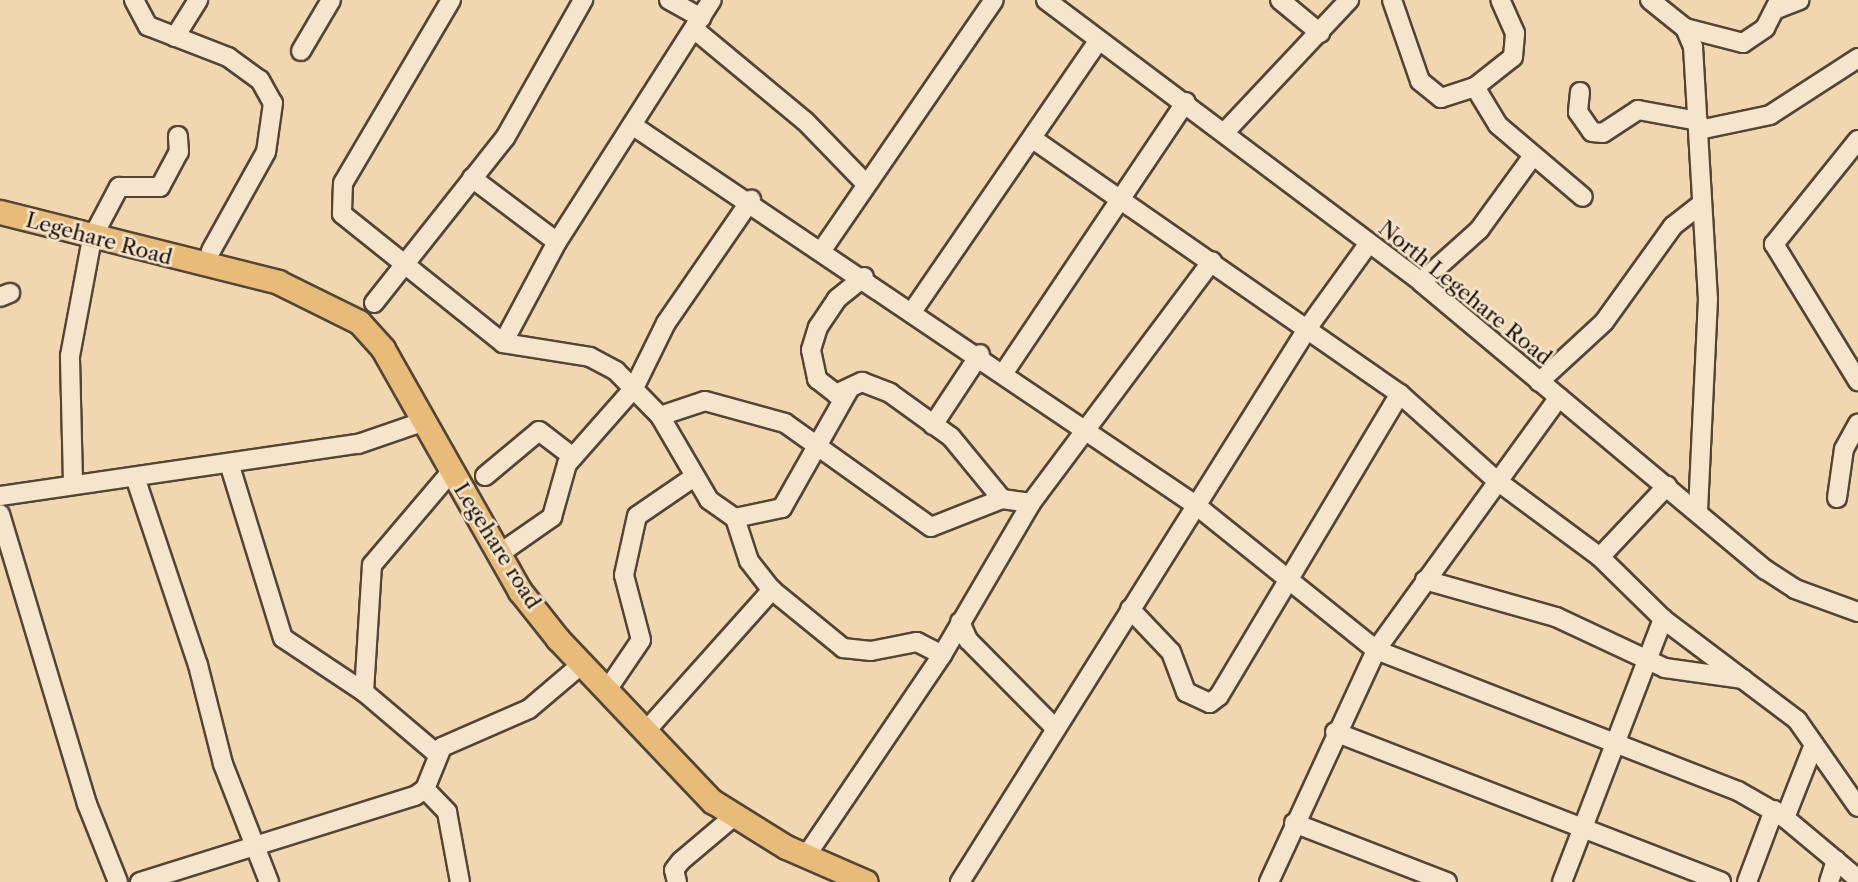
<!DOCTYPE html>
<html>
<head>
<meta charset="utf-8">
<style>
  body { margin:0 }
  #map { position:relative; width:1858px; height:882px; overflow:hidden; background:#f0d7b0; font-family:"Libre Caslon Text",serif }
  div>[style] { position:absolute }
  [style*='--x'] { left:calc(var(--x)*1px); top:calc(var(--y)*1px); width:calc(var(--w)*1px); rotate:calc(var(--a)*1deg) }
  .roads { filter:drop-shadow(2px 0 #524536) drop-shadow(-2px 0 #524536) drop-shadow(0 2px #524536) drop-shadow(0 -2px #524536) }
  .minor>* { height:18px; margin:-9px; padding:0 9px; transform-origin:9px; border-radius:9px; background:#f5e5cc }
  .major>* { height:23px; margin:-11.5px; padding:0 11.5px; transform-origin:11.5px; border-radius:11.5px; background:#e8bc78 }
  span { translate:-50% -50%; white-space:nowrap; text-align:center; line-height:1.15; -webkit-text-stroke:5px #f5e5cc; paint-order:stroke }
  .street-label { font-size:21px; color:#1e140e }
</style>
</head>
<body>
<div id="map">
  <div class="roads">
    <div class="minor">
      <i style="--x:134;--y:0;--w:30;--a:62"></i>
      <i style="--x:148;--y:26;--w:86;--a:21.2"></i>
      <i style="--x:228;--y:57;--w:39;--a:36"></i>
      <i style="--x:260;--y:80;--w:26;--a:61"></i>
      <i style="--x:273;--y:103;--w:49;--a:98.1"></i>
      <i style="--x:266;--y:152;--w:113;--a:119.1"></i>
      <i style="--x:451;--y:0;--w:212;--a:120.5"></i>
      <i style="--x:343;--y:183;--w:31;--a:92"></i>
      <i style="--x:342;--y:214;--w:206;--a:38.7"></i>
      <i style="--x:503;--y:343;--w:88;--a:9.1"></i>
      <i style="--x:590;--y:357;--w:30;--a:28"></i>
      <i style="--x:616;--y:371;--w:63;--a:45.6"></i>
      <i style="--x:660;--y:416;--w:97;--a:59.7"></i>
      <i style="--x:709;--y:500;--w:32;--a:35"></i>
      <i style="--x:735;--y:518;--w:45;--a:72"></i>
      <i style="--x:749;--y:561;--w:37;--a:52"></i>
      <i style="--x:669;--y:0;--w:37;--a:29"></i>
      <i style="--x:1046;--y:0;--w:469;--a:36.9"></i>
      <i style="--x:1421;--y:282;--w:449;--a:39.9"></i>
      <i style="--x:1766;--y:570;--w:35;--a:33"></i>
      <i style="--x:1795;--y:589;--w:67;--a:20.1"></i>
      <i style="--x:1280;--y:0;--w:52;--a:39.5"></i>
      <i style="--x:1392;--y:0;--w:86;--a:70.9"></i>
      <i style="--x:1420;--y:81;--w:27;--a:39"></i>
      <i style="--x:1441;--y:98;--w:36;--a:-18"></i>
      <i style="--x:1475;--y:87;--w:48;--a:-38.3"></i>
      <i style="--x:1513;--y:57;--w:24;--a:-85"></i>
      <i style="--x:1515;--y:33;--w:36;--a:-114"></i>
      <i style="--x:1650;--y:0;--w:45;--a:38.7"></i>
      <i style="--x:1685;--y:28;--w:21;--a:67"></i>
      <i style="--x:1693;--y:47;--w:252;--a:86.6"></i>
      <i style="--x:1708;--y:299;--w:211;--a:92.7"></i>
      <i style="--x:1779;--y:8;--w:22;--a:-21"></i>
      <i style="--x:1685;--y:28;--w:60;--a:14.5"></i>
      <i style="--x:1743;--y:43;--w:27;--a:-34"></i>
      <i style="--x:1765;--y:28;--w:31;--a:-63"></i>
      <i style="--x:694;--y:29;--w:144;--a:39.7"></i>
      <i style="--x:805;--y:121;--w:86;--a:45.9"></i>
      <i style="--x:175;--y:37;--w:44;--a:-58.1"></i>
      <i style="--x:301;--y:51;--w:59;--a:-59.5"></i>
      <i style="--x:1475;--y:87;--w:44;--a:58.8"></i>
      <i style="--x:1498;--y:125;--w:111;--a:40.3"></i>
      <i style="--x:1580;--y:92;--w:20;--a:96"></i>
      <i style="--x:1578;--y:112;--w:24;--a:55"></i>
      <i style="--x:1592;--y:132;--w:11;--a:5"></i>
      <i style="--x:1603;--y:133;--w:42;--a:-33.3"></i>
      <i style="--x:1638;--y:110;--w:61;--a:10.4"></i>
      <i style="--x:632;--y:125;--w:681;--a:33.99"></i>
      <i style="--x:1197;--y:506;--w:230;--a:38.8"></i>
      <i style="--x:1376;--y:650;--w:388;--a:21.3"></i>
      <i style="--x:1738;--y:791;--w:54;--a:29.9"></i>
      <i style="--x:1785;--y:818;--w:95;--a:39.9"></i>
      <i style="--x:1699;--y:130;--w:73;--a:-11.9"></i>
      <i style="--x:1770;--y:115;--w:105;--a:-32.9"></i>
      <i style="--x:1224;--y:133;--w:183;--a:-46.8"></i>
      <i style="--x:1033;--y:139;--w:447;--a:34.8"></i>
      <i style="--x:1400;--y:394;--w:129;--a:41.9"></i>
      <i style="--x:1496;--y:480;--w:129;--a:36.5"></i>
      <i style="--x:1600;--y:557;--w:88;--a:44.5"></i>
      <i style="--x:1663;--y:619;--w:168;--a:37"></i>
      <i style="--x:1797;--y:720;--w:106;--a:55"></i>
      <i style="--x:1858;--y:140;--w:134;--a:128.9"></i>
      <i style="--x:1774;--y:244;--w:161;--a:58.5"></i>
      <i style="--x:472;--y:178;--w:106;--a:37"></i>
      <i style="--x:822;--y:250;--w:303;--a:-55.5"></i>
      <i style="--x:864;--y:277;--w:35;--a:141"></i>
      <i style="--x:837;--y:299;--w:34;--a:124"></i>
      <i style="--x:818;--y:327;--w:24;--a:107"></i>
      <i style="--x:811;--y:350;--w:30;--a:78"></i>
      <i style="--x:817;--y:379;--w:24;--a:38"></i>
      <i style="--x:836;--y:394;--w:29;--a:-25"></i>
      <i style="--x:862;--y:382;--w:30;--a:21"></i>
      <i style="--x:890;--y:393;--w:75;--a:35.8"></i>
      <i style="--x:951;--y:437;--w:80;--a:50.6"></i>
      <i style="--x:1421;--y:282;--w:78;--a:-41.9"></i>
      <i style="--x:1479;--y:230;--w:90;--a:-54"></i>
      <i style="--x:0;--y:297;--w:11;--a:-22"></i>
      <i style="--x:374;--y:303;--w:211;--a:-51.6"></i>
      <i style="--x:505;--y:138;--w:159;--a:-60.5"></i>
      <i style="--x:914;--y:309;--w:325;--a:-55.5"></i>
      <i style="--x:503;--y:343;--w:115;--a:-61.9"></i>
      <i style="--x:557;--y:242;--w:287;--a:-57.4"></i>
      <i style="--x:1005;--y:371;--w:324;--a:-56.1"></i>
      <i style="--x:1539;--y:382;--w:88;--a:-42.7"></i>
      <i style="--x:1604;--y:322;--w:118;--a:-54.3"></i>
      <i style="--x:1673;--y:226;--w:34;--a:-38"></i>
      <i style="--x:660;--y:416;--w:47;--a:-18.4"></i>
      <i style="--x:705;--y:401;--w:83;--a:15.4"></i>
      <i style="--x:785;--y:423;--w:179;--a:35.5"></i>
      <i style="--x:931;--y:527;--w:76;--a:-21.5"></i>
      <i style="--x:1002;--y:499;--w:29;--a:8"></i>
      <i style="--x:933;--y:425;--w:85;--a:-56.5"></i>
      <i style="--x:229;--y:463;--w:183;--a:72.9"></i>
      <i style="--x:283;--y:638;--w:97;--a:33.7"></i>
      <i style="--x:364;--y:692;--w:96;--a:40.3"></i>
      <i style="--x:485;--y:476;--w:70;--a:-39.8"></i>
      <i style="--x:539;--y:431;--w:43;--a:37.4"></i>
      <i style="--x:135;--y:477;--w:198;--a:71.5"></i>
      <i style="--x:198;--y:665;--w:102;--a:75.8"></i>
      <i style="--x:223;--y:764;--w:127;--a:68.7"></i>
      <i style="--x:73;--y:482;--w:126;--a:-91.4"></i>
      <i style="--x:70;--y:356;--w:120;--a:-79.4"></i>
      <i style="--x:92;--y:238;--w:58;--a:-62.1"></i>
      <i style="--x:119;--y:187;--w:41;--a:0"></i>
      <i style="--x:160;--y:187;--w:40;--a:-62"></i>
      <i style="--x:179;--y:152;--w:16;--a:-94"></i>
      <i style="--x:0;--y:496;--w:362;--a:-8.3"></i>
      <i style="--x:358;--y:444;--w:68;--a:-19"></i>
      <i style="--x:1837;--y:498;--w:49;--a:-81.9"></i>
      <i style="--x:1844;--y:449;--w:29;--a:-61"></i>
      <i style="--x:0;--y:514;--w:303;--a:73.3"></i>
      <i style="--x:87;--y:804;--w:84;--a:68.3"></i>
      <i style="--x:735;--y:518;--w:48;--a:-12"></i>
      <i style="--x:782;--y:508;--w:138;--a:-60.5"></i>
      <i style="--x:499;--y:554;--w:65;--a:-34.9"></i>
      <i style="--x:552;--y:517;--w:55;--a:-74.2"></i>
      <i style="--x:567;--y:464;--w:101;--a:-48.6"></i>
      <i style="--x:634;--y:388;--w:72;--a:-63.8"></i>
      <i style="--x:666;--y:323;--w:150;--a:-55.4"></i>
      <i style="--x:1600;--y:557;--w:98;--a:-46.7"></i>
      <i style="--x:1425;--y:580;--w:136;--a:15.8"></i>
      <i style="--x:1556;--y:617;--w:120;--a:25.1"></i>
      <i style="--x:1665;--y:668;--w:79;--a:8"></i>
      <i style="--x:1130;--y:609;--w:59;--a:46.4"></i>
      <i style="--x:1171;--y:652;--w:43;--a:69.4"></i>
      <i style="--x:1186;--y:692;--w:26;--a:25"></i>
      <i style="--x:1210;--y:703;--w:11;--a:-38"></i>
      <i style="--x:1219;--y:696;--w:352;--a:-59.1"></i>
      <i style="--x:960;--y:622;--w:20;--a:66"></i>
      <i style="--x:968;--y:640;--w:121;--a:45.3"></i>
      <i style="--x:607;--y:690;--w:60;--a:-55.8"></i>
      <i style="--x:641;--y:640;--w:67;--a:-104.7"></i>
      <i style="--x:624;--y:575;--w:60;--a:-77.6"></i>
      <i style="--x:637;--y:516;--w:69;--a:-34.4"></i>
      <i style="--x:364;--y:692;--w:127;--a:-86.4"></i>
      <i style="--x:372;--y:565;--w:122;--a:-49.7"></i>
      <i style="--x:645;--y:732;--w:191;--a:-48.2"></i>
      <i style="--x:772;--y:590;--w:92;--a:39.2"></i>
      <i style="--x:843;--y:648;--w:28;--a:6"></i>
      <i style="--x:871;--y:651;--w:47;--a:-11.1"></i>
      <i style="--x:917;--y:642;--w:28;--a:27"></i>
      <i style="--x:1335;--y:732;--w:414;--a:21.2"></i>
      <i style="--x:425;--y:789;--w:32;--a:46"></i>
      <i style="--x:447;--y:812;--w:71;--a:79.5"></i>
      <i style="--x:1785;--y:818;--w:76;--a:-68.5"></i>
      <i style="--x:1294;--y:823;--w:164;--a:21.1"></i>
      <i style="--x:806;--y:856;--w:243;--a:-55.9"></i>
      <i style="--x:942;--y:655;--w:176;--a:-59.6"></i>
      <i style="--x:1031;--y:503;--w:302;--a:-53.2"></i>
      <i style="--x:140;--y:882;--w:288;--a:-17.4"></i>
      <i style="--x:415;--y:796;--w:12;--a:-35"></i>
      <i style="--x:425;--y:789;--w:45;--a:-68"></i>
      <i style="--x:442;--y:747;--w:95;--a:-23.6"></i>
      <i style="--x:529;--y:709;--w:70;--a:-40.3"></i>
      <i style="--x:677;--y:882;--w:12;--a:-104"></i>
      <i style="--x:674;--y:870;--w:11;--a:-52"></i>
      <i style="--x:681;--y:861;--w:68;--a:-40.2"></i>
      <i style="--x:960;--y:882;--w:656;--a:-57.88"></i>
      <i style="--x:1309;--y:326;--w:102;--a:-54.1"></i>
      <i style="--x:1269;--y:882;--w:255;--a:-65.2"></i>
      <i style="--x:1376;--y:650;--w:312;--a:-54.1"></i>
      <i style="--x:1562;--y:882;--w:282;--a:-69"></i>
      <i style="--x:1747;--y:882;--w:77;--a:-69.4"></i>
      <i style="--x:1829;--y:882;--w:23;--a:-72"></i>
    </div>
    <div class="major">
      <i style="--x:0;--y:212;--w:287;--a:14.1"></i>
      <i style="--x:278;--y:282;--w:90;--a:26.3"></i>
      <i style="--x:359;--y:322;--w:36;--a:48"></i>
      <i style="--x:383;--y:349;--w:278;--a:60.5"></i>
      <i style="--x:520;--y:591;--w:61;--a:51.6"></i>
      <i style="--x:558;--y:639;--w:224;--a:46.5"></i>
      <i style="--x:712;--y:801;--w:87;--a:31.9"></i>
      <i style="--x:786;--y:847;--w:87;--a:23.6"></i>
    </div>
  </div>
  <div class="street-label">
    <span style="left:99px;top:239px;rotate:15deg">Legehare Road</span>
    <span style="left:1465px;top:293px;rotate:39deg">North Legehare Road</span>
    <span style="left:497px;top:546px;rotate:58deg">Legehare road</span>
  </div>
</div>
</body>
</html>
